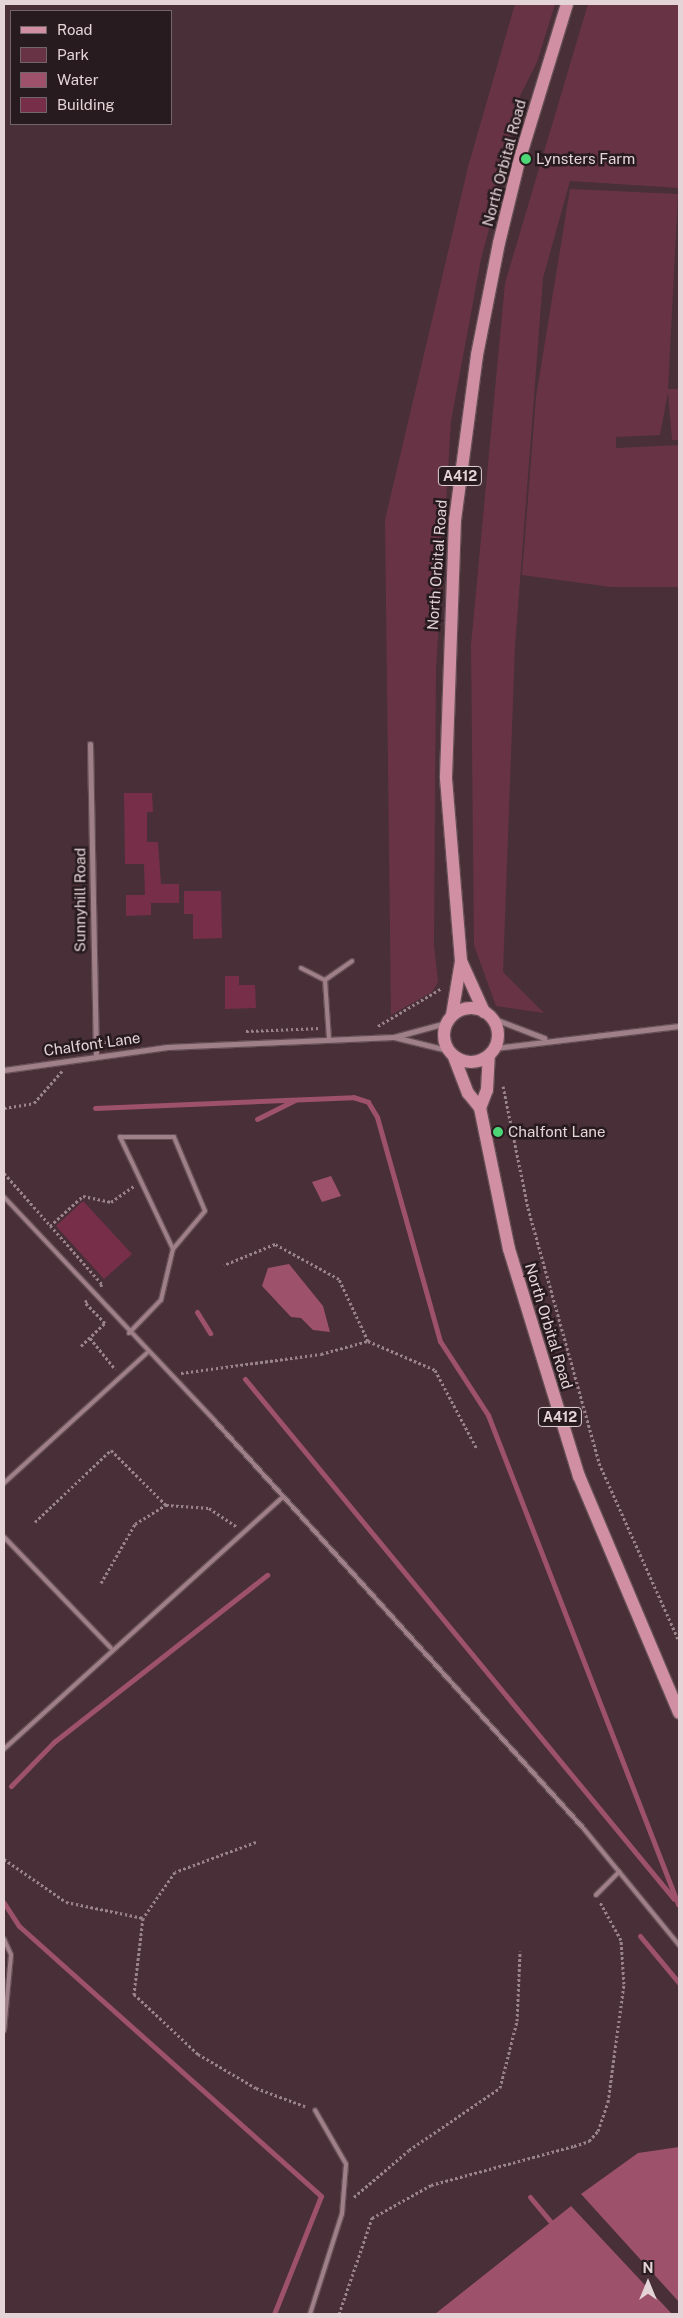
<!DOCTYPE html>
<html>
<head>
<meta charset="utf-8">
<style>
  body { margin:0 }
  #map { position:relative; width:683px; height:2318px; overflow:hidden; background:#492f37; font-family:"Public Sans",sans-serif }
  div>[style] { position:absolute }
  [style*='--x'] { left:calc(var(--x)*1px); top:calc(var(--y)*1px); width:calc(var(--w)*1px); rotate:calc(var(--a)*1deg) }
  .green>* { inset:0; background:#683445 }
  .water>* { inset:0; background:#9d516a }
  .stream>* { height:5px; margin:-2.5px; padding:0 2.5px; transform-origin:2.5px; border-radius:2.5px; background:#9d516a }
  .building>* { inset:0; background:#772f49 }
  .path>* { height:3px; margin-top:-1.5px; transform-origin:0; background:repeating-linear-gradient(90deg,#99848a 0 2.5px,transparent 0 5px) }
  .roads { filter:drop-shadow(1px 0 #654f56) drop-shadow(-1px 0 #654f56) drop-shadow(0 1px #654f56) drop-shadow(0 -1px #654f56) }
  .service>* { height:4px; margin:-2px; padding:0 2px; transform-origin:2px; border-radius:2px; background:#9f7f88 }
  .minor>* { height:5px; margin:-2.5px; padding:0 2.5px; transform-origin:2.5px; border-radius:2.5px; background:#9f7f88 }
  .primary>* { height:12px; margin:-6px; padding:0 6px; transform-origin:6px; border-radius:6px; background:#d08fa2 }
  .primary>.ring { margin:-6px; padding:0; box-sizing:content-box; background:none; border:12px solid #d08fa2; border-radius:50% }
  .dots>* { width:14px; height:14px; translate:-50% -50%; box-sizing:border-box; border:2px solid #271b1f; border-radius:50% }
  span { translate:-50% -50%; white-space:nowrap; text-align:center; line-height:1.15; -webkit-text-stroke:5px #271b1f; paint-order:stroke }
  .shield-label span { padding:1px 4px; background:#271b1f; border:1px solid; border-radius:4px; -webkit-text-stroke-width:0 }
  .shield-label { font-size:14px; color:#e4d3d7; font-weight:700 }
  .poi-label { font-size:15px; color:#e4d3d7 }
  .left { translate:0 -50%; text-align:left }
  .street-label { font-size:15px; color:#e4d3d7 }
  .frame { position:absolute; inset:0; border:5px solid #e4d3d7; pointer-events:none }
  .legend { position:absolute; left:10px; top:10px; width:162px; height:115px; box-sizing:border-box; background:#271b1f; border:1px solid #736569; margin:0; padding:6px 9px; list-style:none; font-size:15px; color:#e4d3d7 }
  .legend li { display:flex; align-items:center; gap:10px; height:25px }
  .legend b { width:25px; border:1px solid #736569 }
  .north { position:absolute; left:623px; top:2258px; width:50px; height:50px; -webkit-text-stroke:4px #271b1f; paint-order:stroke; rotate:0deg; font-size:14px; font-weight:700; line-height:20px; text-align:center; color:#e4d3d7 }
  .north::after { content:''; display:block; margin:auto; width:18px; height:22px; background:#e4d3d7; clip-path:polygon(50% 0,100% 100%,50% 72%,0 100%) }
</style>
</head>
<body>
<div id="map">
  <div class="green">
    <i style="clip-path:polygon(515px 4px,555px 4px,537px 62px,514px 108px,505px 169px,481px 259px,451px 421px,436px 669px,434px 945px,438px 982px,432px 992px,391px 1015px,385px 520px,468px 167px)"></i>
    <i style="clip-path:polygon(588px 4px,679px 4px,679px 188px,570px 181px,543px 278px,515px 646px,503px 972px,544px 1013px,496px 1006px,474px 945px,471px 645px,505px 283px)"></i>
    <i style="clip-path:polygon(570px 189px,678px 194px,668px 389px,679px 389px,679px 440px,672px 440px,668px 392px,660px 435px,616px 437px,616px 448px,679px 445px,679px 587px,611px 587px,522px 575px,536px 397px)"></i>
  </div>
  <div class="water">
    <i style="clip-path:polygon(331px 1176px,341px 1196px,322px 1202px,312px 1182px)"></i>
    <i style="clip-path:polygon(289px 1264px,323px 1306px,330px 1332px,313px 1330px,301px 1318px,291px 1317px,262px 1286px,268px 1268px)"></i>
    <i style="clip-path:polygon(679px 2147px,679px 2302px,581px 2194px,638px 2153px)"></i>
    <i style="clip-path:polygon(571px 2206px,672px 2314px,435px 2314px,551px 2222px)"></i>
  </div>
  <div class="stream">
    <i style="--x:95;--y:1108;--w:258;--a:-2.4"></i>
    <i style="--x:353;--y:1097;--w:16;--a:18"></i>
    <i style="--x:368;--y:1102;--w:17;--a:59"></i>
    <i style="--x:377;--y:1117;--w:233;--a:74.3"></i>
    <i style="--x:440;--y:1341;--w:88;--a:57"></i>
    <i style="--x:488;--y:1415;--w:525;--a:68.77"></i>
    <i style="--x:257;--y:1119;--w:42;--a:-26.6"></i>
    <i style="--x:197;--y:1312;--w:25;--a:58"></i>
    <i style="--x:245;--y:1379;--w:674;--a:50.48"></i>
    <i style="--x:11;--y:1786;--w:62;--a:-45.7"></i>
    <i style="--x:54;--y:1742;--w:271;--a:-38.1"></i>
    <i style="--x:4;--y:1903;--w:27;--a:57"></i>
    <i style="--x:19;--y:1926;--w:405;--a:41.8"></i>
    <i style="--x:321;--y:2196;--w:127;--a:111.7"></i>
    <i style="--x:640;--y:1936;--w:61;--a:50.3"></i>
    <i style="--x:530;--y:2197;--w:33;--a:50"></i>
  </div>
  <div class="building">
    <i style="clip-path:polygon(124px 793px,152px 793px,153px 812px,147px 812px,147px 842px,158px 842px,161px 884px,179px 884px,179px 903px,151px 903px,151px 915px,126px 916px,126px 895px,145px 895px,144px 864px,125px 864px)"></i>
    <i style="clip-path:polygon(184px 891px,221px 891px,222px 938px,193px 939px,193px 914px,184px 914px)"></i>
    <i style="clip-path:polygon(225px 976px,239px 976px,239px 985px,255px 985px,256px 1008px,225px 1009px)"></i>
    <i style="clip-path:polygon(83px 1201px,132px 1254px,104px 1279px,56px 1226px)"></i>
  </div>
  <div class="path">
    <i style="--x:378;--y:1026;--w:74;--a:-30.7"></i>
    <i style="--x:246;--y:1031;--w:74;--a:-2.3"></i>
    <i style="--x:104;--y:1042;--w:28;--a:-4"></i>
    <i style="--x:64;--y:1053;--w:6;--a:-81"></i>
    <i style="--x:65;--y:1047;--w:23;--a:-7"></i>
    <i style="--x:503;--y:1086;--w:125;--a:78.4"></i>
    <i style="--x:528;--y:1208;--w:265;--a:74.4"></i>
    <i style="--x:599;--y:1463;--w:195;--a:65.8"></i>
    <i style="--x:4;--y:1108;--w:30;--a:-9"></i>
    <i style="--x:34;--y:1103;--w:43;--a:-48.8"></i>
    <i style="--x:4;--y:1173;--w:148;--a:48.6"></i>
    <i style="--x:102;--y:1284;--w:4;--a:124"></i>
    <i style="--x:50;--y:1226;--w:45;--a:-42.3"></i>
    <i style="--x:83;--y:1196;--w:29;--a:12"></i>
    <i style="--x:111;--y:1202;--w:28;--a:-35"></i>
    <i style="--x:90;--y:1338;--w:40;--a:51"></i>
    <i style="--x:368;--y:1341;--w:73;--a:23.4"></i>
    <i style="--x:435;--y:1370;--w:89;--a:62"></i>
    <i style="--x:81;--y:1346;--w:33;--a:-44"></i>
    <i style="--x:105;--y:1323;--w:29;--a:-134"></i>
    <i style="--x:85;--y:1302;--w:5;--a:-37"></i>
    <i style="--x:181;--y:1373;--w:141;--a:-7.7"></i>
    <i style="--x:321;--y:1354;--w:49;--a:-15.5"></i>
    <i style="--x:368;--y:1341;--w:68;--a:-115.1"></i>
    <i style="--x:339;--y:1279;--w:73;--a:-151.3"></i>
    <i style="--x:275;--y:1244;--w:55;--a:157.6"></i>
    <i style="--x:35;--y:1522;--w:105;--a:-43.5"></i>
    <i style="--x:111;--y:1450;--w:78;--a:45"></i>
    <i style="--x:101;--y:1583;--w:68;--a:-60"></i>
    <i style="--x:135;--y:1524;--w:36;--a:-32"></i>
    <i style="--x:166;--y:1505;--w:43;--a:4"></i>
    <i style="--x:209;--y:1508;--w:34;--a:34"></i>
    <i style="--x:256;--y:1842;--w:86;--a:159.7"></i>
    <i style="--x:175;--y:1872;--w:56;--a:124.8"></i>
    <i style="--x:143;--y:1918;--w:77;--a:96.8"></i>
    <i style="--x:134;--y:1994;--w:88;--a:43.2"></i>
    <i style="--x:198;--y:2054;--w:67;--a:30.4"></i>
    <i style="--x:256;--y:2088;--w:54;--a:20.4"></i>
    <i style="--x:4;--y:1859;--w:75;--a:34.7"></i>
    <i style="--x:66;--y:1902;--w:79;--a:11.7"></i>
    <i style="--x:354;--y:2197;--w:72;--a:-40.5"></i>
    <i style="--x:409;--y:2150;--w:110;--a:-34.3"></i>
    <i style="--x:500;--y:2088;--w:69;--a:-75.8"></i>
    <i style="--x:517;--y:2021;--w:70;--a:-87.5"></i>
    <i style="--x:339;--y:2314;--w:102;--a:-71"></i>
    <i style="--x:372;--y:2218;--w:68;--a:-29.2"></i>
    <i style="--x:431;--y:2185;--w:148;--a:-15.3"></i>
    <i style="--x:574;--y:2146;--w:16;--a:-18"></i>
    <i style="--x:589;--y:2141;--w:13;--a:-48"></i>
    <i style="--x:598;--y:2131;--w:31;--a:-71"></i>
    <i style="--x:608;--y:2102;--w:119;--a:-82.3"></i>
    <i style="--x:624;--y:1984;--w:44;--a:-93.9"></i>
    <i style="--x:621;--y:1940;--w:43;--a:-118.9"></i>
  </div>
  <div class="roads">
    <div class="service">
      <i style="--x:301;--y:968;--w:27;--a:27"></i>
      <i style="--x:325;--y:980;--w:58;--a:86.1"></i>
      <i style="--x:325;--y:980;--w:33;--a:-35"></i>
      <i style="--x:4;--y:1197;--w:308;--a:46.7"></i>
      <i style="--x:215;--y:1421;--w:550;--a:47.87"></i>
      <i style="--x:584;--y:1829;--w:150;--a:50.7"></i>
      <i style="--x:129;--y:1333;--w:46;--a:-45.9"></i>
      <i style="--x:161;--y:1300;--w:52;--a:-76.8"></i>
      <i style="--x:173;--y:1249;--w:124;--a:-115.3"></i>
      <i style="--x:120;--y:1137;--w:54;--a:0"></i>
      <i style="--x:174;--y:1137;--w:80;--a:67.3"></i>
      <i style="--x:205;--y:1211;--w:50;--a:130.1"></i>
      <i style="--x:4;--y:1483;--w:193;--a:-42.3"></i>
      <i style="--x:4;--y:1537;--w:154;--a:46.1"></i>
      <i style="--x:4;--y:1749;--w:375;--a:-42.1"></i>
      <i style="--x:596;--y:1895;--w:33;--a:-45"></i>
      <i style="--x:4;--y:1939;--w:17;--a:66"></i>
      <i style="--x:11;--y:1955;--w:76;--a:95.3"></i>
      <i style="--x:310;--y:2314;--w:105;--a:-72.3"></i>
      <i style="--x:342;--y:2214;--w:50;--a:-85.4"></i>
      <i style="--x:346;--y:2164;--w:62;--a:-119.9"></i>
    </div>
    <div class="minor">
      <i style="--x:90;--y:744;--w:311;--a:88.9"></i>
      <i style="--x:492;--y:1018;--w:56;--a:21"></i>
      <i style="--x:394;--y:1037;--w:55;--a:13.8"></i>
      <i style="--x:495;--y:1048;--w:185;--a:-6.8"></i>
      <i style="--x:4;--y:1070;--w:165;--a:-8"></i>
      <i style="--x:167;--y:1047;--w:227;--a:-2.5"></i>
      <i style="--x:394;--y:1037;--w:54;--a:-15.1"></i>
    </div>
    <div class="primary">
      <i style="--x:461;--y:961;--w:56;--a:65.7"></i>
      <i class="ring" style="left:444px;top:1008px;width:42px;height:42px"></i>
      <i style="--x:452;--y:1015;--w:55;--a:-80.5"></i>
      <i style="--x:461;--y:961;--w:185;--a:-94.7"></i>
      <i style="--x:446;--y:777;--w:257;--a:-88"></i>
      <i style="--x:455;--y:520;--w:166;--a:-82.4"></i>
      <i style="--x:477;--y:355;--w:114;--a:-78.9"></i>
      <i style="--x:499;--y:243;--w:84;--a:-76.3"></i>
      <i style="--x:519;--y:161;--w:164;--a:-73"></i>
      <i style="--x:454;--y:1057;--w:39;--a:69"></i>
      <i style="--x:468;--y:1093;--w:19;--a:51"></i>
      <i style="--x:480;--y:1108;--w:144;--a:78.4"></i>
      <i style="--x:509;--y:1249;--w:238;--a:72.9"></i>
      <i style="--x:579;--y:1476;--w:257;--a:67.1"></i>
      <i style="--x:480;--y:1108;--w:19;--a:-69"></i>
      <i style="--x:487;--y:1090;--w:34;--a:-87"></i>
    </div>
  </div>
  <div class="dots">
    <i style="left:526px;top:159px;background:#4dd676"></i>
    <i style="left:498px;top:1132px;background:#4dd676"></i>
  </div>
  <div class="shield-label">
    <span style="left:460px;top:476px">A412</span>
    <span style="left:560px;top:1417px">A412</span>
  </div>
  <div class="poi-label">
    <span class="left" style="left:536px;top:159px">Lynsters Farm</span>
    <span class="left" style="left:508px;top:1132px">Chalfont Lane</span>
  </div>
  <div class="street-label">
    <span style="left:504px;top:163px;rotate:-75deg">North Orbital Road</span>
    <span style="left:437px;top:565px;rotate:-86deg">North Orbital Road</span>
    <span style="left:80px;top:900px;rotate:-90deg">Sunnyhill Road</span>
    <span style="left:92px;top:1044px;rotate:-8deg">Chalfont Lane</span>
    <span style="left:549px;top:1326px;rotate:73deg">North Orbital Road</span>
  </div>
  <div class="frame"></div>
  <ul class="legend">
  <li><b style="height:6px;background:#d08fa2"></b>Road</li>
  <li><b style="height:14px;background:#683445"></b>Park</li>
  <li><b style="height:14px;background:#9d516a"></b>Water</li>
  <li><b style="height:14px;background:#772f49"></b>Building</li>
  </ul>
  <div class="north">N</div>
</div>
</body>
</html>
